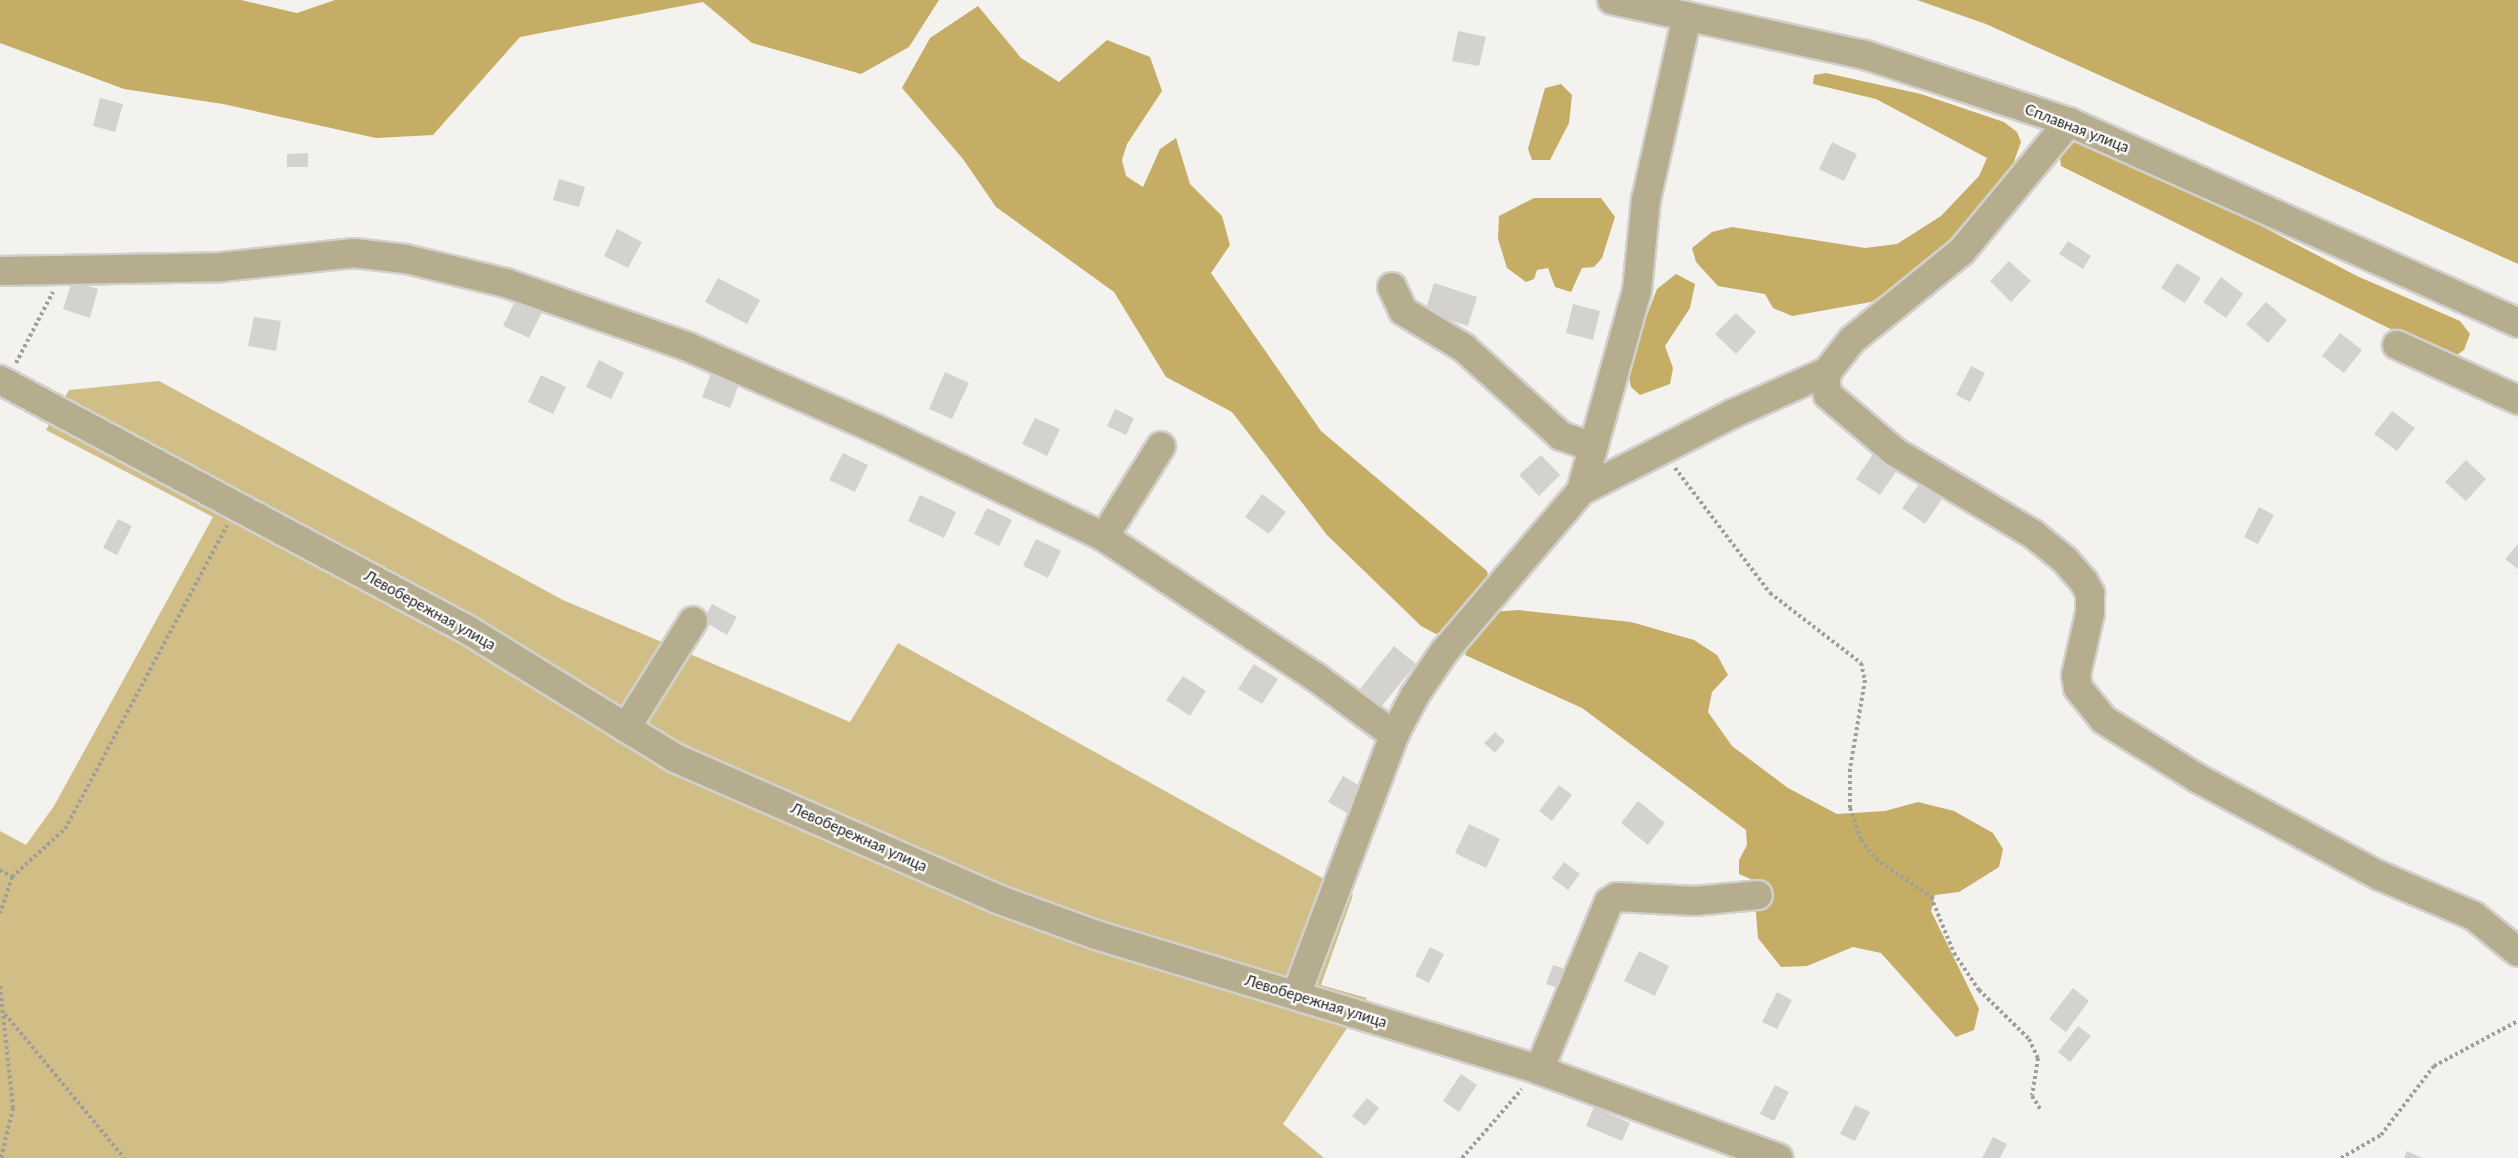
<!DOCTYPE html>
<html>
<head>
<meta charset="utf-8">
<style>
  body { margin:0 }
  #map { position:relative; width:2518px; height:1158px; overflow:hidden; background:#f3f2ee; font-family:Lato,sans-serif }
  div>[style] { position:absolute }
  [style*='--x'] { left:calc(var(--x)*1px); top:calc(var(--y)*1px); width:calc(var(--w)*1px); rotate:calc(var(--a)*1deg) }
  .green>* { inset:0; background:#d1bd86 }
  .forest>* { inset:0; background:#c6ad66 }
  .building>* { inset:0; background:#d4d2ce }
  .path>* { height:4px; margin-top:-2px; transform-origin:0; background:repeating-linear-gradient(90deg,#9e9e9b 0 3px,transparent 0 6px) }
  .roads { filter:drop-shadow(2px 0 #d1d0cc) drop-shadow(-2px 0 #d1d0cc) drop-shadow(0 2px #d1d0cc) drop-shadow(0 -2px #d1d0cc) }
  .minor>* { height:28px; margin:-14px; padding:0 14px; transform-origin:14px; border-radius:14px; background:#b6ac8e }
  span { translate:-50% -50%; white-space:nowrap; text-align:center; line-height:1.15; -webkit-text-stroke:4.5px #fff; paint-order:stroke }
  .street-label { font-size:15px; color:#1e1e1c }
</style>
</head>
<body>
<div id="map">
  <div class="green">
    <i style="clip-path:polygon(159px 381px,563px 600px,850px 722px,898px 643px,1353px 895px,1321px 985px,1367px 998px,1283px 1124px,1324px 1158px,0 1158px,0 831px,26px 845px,54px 806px,213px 517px,46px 430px,69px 390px)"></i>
  </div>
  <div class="forest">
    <i style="clip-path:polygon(0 0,241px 0,297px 13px,335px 0,939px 0,909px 47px,861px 74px,752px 43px,703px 2px,520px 37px,433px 135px,376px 138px,223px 104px,124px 89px,0 43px)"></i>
    <i style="clip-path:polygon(1917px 0,2518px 0,2518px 264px,1986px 24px)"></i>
    <i style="clip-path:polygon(978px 6px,1021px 58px,1059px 82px,1107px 40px,1150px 57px,1162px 91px,1127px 144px,1122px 160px,1126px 176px,1143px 187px,1160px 149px,1176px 138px,1190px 184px,1222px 216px,1230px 245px,1211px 273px,1321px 431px,1487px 571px,1489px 582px,1449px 627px,1436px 634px,1421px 626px,1327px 535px,1232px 412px,1166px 377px,1114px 292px,996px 207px,963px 159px,902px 88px,930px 38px)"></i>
    <i style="clip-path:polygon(1826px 73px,1921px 94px,2004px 122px,2017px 132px,2021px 142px,2007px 181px,1957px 240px,1911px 278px,1871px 302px,1792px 316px,1773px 308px,1765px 294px,1718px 286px,1696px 262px,1692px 248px,1712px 232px,1732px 227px,1865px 248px,1897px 244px,1941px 216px,1979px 176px,1987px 158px,1876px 99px,1813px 84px,1814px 75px)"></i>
    <i style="clip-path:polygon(1561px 84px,1572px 95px,1569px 123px,1550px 160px,1532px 160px,1528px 149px,1545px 88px)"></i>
    <i style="clip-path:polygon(2071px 142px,2087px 143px,2202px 195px,2357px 276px,2460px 321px,2470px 334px,2464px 350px,2451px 359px,2061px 166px,2060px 158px)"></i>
    <i style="clip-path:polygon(1534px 198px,1601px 198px,1615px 217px,1602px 258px,1594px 267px,1582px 268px,1571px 292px,1555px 287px,1548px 268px,1537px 270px,1534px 279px,1526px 282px,1507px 268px,1498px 239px,1499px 216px)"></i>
    <i style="clip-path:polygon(1676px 274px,1695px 284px,1690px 308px,1665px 346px,1673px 368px,1670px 384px,1640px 395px,1631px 387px,1627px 368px,1657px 289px)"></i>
    <i style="clip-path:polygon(1518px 610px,1631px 622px,1694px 640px,1717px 655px,1728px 675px,1712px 692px,1708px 712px,1732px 746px,1788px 788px,1837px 814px,1885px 811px,1918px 802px,1954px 811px,1993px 833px,2003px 849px,1999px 867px,1959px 892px,1935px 895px,1931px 911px,1979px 1009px,1974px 1030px,1956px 1037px,1881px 953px,1853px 947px,1807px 966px,1781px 967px,1758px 938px,1756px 913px,1760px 883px,1739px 874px,1739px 860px,1747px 845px,1746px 830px,1582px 708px,1465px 655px,1472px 635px,1493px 612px)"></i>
  </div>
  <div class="building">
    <i style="clip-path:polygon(1458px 31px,1486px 37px,1479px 66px,1452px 61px)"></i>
    <i style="clip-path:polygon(100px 98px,123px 104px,115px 132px,93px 126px)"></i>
    <i style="clip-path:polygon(1832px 142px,1857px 154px,1844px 181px,1819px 169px)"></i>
    <i style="clip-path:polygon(308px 153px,308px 167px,287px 167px,287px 154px)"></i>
    <i style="clip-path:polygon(559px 179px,585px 187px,579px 207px,553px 200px)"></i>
    <i style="clip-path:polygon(617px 229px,642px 242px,628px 268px,604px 256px)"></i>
    <i style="clip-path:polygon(2068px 241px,2091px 256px,2083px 269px,2059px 254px)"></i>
    <i style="clip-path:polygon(2009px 261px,2031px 281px,2011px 302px,1990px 281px)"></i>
    <i style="clip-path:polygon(2177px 263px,2201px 278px,2185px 303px,2161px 288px)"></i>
    <i style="clip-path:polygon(2221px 277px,2243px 294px,2226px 318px,2203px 302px)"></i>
    <i style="clip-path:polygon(718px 278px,760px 300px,747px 324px,705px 302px)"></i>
    <i style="clip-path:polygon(72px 281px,98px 289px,90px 318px,63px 309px)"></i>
    <i style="clip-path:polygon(1434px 283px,1477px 297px,1468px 326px,1425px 312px)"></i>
    <i style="clip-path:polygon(516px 299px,542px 312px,529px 338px,503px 326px)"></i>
    <i style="clip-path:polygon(2266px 302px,2287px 320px,2268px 343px,2246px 324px)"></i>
    <i style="clip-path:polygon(1573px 304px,1600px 311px,1593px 340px,1566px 333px)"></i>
    <i style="clip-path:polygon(1736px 313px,1756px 332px,1736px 354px,1715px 334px)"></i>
    <i style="clip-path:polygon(254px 317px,281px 321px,276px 351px,248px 346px)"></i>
    <i style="clip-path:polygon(2340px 333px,2362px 350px,2344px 373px,2322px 356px)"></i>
    <i style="clip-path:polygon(599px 360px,624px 373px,611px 399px,586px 387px)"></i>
    <i style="clip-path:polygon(1971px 366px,1985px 373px,1970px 402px,1956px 395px)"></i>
    <i style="clip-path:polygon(712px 371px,740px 381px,730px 408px,702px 397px)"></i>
    <i style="clip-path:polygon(945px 372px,969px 383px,952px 419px,929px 409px)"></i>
    <i style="clip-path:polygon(541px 375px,566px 387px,553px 414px,528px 402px)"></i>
    <i style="clip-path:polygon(1115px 409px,1134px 418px,1126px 435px,1107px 426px)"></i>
    <i style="clip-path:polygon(2392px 411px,2415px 428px,2397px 451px,2374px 434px)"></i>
    <i style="clip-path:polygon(1035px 418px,1060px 429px,1047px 456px,1022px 444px)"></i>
    <i style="clip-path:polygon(843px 453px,868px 465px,855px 492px,829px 480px)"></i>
    <i style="clip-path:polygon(1873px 454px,1897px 470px,1880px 495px,1856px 479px)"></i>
    <i style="clip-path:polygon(1541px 455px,1560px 475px,1539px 496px,1519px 475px)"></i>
    <i style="clip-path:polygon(2466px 460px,2486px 479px,2466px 501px,2445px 482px)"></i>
    <i style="clip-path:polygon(1919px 484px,1942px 499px,1925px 524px,1902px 508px)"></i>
    <i style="clip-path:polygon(1262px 494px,1286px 512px,1269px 534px,1245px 517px)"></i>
    <i style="clip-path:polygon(920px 495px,956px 512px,944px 538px,908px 521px)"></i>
    <i style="clip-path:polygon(2259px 507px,2274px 515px,2258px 544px,2244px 537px)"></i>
    <i style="clip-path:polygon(987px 508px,1012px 520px,999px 546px,974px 534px)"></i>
    <i style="clip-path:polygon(118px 519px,132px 526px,117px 555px,103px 548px)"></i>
    <i style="clip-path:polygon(1036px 539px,1061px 551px,1048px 578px,1023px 566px)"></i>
    <i style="clip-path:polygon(2518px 544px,2518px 569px,2505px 559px)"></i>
    <i style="clip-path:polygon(712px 604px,737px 617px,727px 635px,703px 621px)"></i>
    <i style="clip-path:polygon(1394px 646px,1416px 664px,1381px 707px,1360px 689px)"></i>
    <i style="clip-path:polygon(1254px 664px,1278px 679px,1262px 704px,1238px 689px)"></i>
    <i style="clip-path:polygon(1183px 676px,1206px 691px,1190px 716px,1166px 700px)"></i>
    <i style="clip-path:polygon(1495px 732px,1505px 741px,1495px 753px,1484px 743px)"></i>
    <i style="clip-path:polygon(1343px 776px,1367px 790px,1352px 816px,1328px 802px)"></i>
    <i style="clip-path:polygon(1559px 785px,1572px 795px,1552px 821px,1539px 811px)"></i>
    <i style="clip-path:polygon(1638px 801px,1665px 823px,1648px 845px,1621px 823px)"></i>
    <i style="clip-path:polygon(1469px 824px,1500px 839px,1486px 868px,1455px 853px)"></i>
    <i style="clip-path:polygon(1564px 862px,1580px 874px,1568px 890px,1552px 878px)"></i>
    <i style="clip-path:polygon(1430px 947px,1444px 954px,1429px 983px,1415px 976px)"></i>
    <i style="clip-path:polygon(1639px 951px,1669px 966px,1655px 996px,1624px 981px)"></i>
    <i style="clip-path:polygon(1553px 965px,1571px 971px,1565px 990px,1546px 984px)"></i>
    <i style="clip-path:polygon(2073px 988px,2089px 1001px,2066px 1032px,2049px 1019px)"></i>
    <i style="clip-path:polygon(1777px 992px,1792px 1000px,1777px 1029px,1762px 1022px)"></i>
    <i style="clip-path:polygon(2078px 1026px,2091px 1036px,2070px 1062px,2058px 1052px)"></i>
    <i style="clip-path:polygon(1461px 1074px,1477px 1085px,1459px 1112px,1443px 1101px)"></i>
    <i style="clip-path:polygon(1775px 1085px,1789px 1092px,1774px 1121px,1760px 1114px)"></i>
    <i style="clip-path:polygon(1367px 1098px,1379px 1108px,1365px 1126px,1352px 1116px)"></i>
    <i style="clip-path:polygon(1855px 1105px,1870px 1112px,1855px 1141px,1840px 1134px)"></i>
    <i style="clip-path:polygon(1594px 1107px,1630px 1123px,1622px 1141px,1586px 1126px)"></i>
    <i style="clip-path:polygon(1993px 1137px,2007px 1144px,2000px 1158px,1982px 1158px)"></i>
    <i style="clip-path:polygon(2407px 1151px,2422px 1158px,2404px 1158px)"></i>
  </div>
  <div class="path">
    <i style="--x:16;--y:363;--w:80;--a:-62.5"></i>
    <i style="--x:1675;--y:468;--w:157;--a:52.8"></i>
    <i style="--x:1770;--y:593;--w:115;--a:37.6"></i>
    <i style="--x:1861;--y:663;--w:17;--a:77"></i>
    <i style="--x:1865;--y:680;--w:90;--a:99.6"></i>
    <i style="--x:1850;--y:769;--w:39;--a:90"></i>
    <i style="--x:1850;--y:808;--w:34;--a:71"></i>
    <i style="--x:1861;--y:840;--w:24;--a:52"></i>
    <i style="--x:1876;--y:859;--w:67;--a:34.6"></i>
    <i style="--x:1931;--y:897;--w:61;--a:67.7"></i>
    <i style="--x:1954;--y:953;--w:45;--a:56"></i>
    <i style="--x:1979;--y:990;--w:70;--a:44.4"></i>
    <i style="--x:2029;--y:1039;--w:21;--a:65"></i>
    <i style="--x:2038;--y:1058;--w:38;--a:99"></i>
    <i style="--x:2032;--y:1096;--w:15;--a:58"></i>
    <i style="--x:0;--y:870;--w:14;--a:30"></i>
    <i style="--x:12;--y:877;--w:38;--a:108"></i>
    <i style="--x:12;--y:877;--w:72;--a:-42.2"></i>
    <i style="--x:65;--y:829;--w:344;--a:-61.9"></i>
    <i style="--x:0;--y:986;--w:123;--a:83.9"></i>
    <i style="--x:13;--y:1108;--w:51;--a:103.5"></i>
    <i style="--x:5;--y:1014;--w:187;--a:50.4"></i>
    <i style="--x:1462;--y:1158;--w:91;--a:-49"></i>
    <i style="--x:2341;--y:1158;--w:46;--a:-29.9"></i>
    <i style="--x:2381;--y:1135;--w:87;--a:-52.5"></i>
    <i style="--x:2434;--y:1066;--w:95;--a:-28.2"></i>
  </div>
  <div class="roads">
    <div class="minor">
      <i style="--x:1612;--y:0;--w:259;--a:12.3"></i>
      <i style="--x:1865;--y:55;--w:215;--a:18.2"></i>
      <i style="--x:2069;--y:122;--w:492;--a:24.1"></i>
      <i style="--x:2069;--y:122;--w:168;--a:129.7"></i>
      <i style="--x:1962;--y:251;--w:141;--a:141"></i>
      <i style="--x:1852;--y:340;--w:39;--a:128"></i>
      <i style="--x:1828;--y:371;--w:9;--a:108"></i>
      <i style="--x:1825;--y:380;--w:15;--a:79"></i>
      <i style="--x:1828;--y:395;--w:88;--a:40.4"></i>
      <i style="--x:1895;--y:452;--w:161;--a:30.7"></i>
      <i style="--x:2033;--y:534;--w:41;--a:39.1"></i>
      <i style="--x:2065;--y:560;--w:29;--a:49"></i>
      <i style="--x:2084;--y:582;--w:13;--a:61"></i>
      <i style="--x:2090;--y:593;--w:20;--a:90"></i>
      <i style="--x:2090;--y:613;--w:64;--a:102.7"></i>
      <i style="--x:2076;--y:675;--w:13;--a:81"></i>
      <i style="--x:2078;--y:688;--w:41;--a:50.9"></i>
      <i style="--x:2104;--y:720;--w:110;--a:31.9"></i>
      <i style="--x:2197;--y:778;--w:205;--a:28.2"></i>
      <i style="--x:2378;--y:875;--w:104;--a:23.1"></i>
      <i style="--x:2474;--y:916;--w:57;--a:39.3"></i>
      <i style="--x:0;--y:271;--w:221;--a:-1"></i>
      <i style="--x:221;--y:267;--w:134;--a:-6"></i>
      <i style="--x:354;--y:253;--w:52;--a:6.6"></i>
      <i style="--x:406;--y:259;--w:103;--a:13.5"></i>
      <i style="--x:506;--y:283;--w:191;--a:19.3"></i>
      <i style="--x:686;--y:346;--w:207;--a:23.6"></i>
      <i style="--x:876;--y:429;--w:252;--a:25.3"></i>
      <i style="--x:1104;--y:537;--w:255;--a:33.5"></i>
      <i style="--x:1317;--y:678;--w:96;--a:36.5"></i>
      <i style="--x:1392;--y:287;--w:26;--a:65"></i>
      <i style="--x:1403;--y:311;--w:71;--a:31.2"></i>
      <i style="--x:1464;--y:348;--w:131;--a:42.2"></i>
      <i style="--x:1561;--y:436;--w:34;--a:19"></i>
      <i style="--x:2397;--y:345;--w:133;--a:24.4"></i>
      <i style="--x:0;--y:380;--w:531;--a:28.11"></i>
      <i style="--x:468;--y:630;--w:243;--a:31.7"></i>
      <i style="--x:675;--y:758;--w:352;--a:23.6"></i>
      <i style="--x:997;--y:899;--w:105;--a:20"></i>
      <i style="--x:1096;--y:935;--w:463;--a:16.9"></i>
      <i style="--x:1539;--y:1070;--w:255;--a:20.2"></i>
      <i style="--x:1581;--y:491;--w:169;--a:-27"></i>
      <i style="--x:1732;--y:414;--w:105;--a:-24.1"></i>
      <i style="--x:1104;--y:537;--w:107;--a:-57.9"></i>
      <i style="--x:626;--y:728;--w:126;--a:-57.9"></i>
      <i style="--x:1296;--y:995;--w:278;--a:-69.3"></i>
      <i style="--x:1394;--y:735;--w:45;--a:-62.3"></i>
      <i style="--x:1415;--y:695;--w:52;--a:-56"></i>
      <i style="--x:1444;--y:652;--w:211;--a:-49.6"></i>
      <i style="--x:1581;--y:491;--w:208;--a:-74.4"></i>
      <i style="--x:1637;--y:291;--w:91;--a:-84.4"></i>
      <i style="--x:1646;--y:200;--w:188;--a:-77.4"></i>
      <i style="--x:1539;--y:1070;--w:182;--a:-67.4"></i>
      <i style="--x:1609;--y:902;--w:9;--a:-32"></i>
      <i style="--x:1617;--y:897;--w:78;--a:2.9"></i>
      <i style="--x:1695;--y:901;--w:63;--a:-5.4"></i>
    </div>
  </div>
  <div class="street-label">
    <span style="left:2077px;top:128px;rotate:21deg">Сплавная улица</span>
    <span style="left:430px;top:610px;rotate:29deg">Левобережная улица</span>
    <span style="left:859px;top:837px;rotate:24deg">Левобережная улица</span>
    <span style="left:1316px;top:1001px;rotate:17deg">Левобережная улица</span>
  </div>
</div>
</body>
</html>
